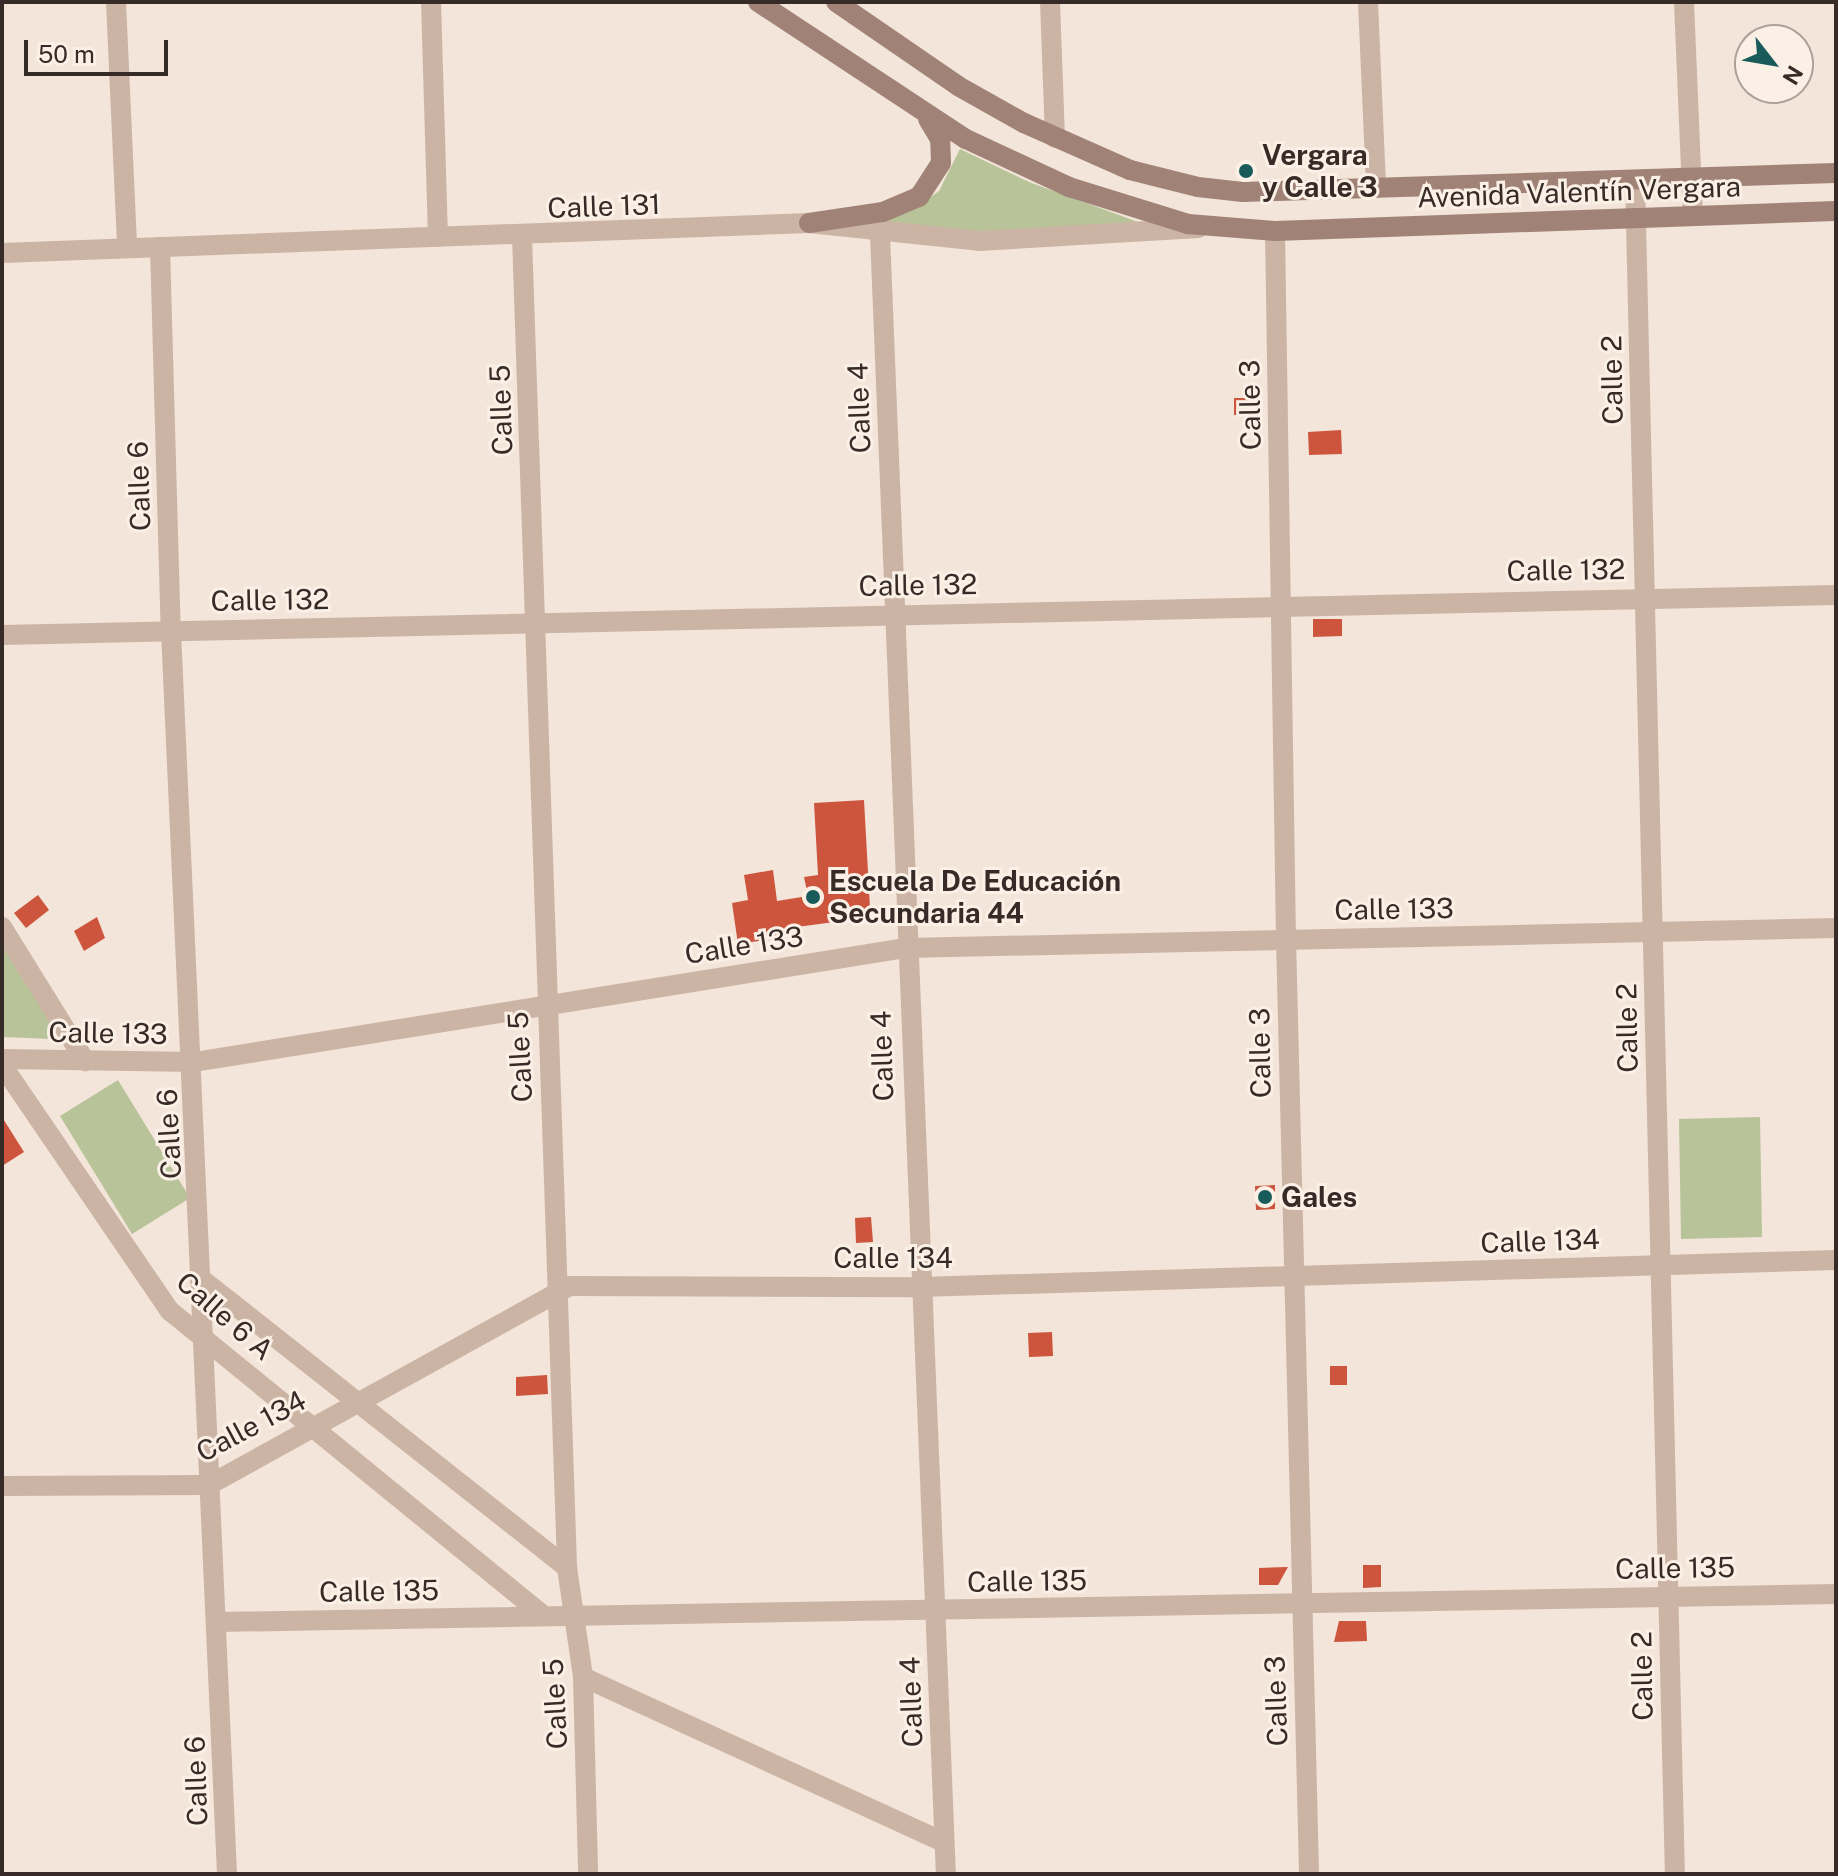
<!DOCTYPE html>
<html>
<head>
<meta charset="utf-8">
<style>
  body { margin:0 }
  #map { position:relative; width:1838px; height:1876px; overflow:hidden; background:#f3e5d9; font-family:"Public Sans",sans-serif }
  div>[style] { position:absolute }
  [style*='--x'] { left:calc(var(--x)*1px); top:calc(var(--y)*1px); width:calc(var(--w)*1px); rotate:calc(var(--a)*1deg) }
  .green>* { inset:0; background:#b8c399 }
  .building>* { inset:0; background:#ce553d }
  .minor>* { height:20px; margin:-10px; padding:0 10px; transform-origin:10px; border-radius:10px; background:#ccb4a5 }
  .secondary>* { height:20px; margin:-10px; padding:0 10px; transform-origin:10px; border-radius:10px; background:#a08276 }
  .dots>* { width:22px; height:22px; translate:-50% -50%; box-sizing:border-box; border:4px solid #faf0e6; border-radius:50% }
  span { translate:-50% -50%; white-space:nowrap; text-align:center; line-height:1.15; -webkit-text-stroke:6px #faf0e6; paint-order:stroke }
  .poi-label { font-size:28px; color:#372b27; font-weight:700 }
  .left { translate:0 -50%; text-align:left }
  .street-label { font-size:28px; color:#372b27 }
  .frame { position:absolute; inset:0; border:4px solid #372b27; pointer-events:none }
  .north { position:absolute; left:1734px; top:24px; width:80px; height:80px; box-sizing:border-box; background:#faf0e6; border:2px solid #aca19a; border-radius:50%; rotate:121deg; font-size:22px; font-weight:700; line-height:32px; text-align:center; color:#372b27 }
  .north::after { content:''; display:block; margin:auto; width:28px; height:36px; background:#195b5b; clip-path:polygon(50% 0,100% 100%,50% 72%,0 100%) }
  .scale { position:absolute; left:24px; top:40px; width:144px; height:36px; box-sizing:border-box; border:4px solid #372b27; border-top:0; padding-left:10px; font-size:24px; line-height:28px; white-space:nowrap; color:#372b27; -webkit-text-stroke:6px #faf0e6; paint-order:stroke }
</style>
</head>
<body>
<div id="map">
  <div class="green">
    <i style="clip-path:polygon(960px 149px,1029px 182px,1138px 222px,982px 234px,868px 221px,924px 202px,939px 191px)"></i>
    <i style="clip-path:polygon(2px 942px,56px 1032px,52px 1039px,2px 1037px)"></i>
    <i style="clip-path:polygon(118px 1080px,190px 1198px,132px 1234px,60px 1116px)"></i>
    <i style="clip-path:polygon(1760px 1117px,1762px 1237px,1681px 1239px,1679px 1119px)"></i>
  </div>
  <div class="building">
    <i style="clip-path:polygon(1234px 398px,1258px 398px,1259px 415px,1234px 415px)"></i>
    <i style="clip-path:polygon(1341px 430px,1342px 454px,1309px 455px,1308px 432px)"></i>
    <i style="clip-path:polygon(1313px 619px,1342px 619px,1342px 636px,1313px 637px)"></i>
    <i style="clip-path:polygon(864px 800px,870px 908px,864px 918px,782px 929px,786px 937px,738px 944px,732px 903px,748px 900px,744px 875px,773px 870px,777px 901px,808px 896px,804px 877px,818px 875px,814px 803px)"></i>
    <i style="clip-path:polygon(38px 895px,49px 910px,26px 928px,14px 913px)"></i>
    <i style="clip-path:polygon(97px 917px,105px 938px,84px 951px,74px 931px)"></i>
    <i style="clip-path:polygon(2px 1117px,24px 1152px,2px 1166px)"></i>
    <i style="clip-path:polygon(1275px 1185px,1275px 1209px,1256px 1210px,1255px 1186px)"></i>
    <i style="clip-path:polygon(871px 1217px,873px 1242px,856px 1243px,855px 1218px)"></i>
    <i style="clip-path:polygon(1052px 1332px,1053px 1356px,1029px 1357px,1028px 1333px)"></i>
    <i style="clip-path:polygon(1330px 1366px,1347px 1366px,1347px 1385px,1330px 1385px)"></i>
    <i style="clip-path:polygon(547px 1375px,548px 1394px,516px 1396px,516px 1377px)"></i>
    <i style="clip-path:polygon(1363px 1565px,1381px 1565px,1381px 1587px,1363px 1588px)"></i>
    <i style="clip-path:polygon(1288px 1567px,1278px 1585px,1259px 1585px,1259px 1568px)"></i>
    <i style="clip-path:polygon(1339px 1621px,1366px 1621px,1367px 1641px,1334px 1642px)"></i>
  </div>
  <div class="minor">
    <i style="--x:116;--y:2;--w:245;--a:87.4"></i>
    <i style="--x:431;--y:2;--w:235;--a:88.3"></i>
    <i style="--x:1050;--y:2;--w:136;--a:87.9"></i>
    <i style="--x:1368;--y:2;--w:184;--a:87.5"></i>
    <i style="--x:1684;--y:2;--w:214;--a:87.6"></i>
    <i style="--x:1635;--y:181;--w:1693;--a:88.65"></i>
    <i style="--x:1275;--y:231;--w:707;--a:89.11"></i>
    <i style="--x:1286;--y:938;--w:936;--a:88.59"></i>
    <i style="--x:880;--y:234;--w:1641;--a:87.7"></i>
    <i style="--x:522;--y:237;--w:1332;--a:88.06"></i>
    <i style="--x:567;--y:1568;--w:110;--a:81.6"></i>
    <i style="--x:583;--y:1677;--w:197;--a:88.5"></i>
    <i style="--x:160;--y:247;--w:384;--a:88.4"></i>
    <i style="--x:171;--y:631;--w:1244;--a:87.42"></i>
    <i style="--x:2;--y:253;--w:808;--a:-2.13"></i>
    <i style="--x:809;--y:223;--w:171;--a:6"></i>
    <i style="--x:979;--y:241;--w:220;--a:-3.4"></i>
    <i style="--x:2;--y:635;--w:1834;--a:-1.25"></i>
    <i style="--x:2;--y:927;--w:158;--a:58.2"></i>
    <i style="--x:2;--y:1059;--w:192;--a:0.9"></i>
    <i style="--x:194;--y:1062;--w:721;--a:-9.1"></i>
    <i style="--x:906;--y:948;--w:930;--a:-1.23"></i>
    <i style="--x:2;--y:1065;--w:298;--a:55.7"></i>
    <i style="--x:170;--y:1311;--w:483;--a:39.2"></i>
    <i style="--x:204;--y:1281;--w:463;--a:38.3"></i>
    <i style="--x:2;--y:1486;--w:207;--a:-0.3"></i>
    <i style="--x:209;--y:1485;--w:411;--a:-28.9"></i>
    <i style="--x:569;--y:1286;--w:351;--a:0.2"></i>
    <i style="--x:920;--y:1287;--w:916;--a:-1.69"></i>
    <i style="--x:219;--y:1622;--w:1617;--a:-0.99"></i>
    <i style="--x:583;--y:1677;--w:396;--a:24.6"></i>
  </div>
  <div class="secondary">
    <i style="--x:758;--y:2;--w:249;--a:33.4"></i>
    <i style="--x:966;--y:139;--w:114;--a:25"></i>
    <i style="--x:1069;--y:187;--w:125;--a:17.3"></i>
    <i style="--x:1188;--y:224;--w:87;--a:4.6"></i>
    <i style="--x:1275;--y:231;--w:561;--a:-2.04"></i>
    <i style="--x:836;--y:2;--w:148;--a:34.5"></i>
    <i style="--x:958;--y:86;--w:76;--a:29.3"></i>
    <i style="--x:1024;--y:123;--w:116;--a:23.9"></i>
    <i style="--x:1130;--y:170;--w:70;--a:14"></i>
    <i style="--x:1198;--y:187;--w:45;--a:6.3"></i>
    <i style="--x:1243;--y:192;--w:593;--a:-1.84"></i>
    <i style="--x:809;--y:223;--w:75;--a:-8.5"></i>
    <i style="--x:883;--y:212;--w:39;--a:-23"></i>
    <i style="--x:919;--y:197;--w:40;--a:-57.1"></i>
    <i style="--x:941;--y:163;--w:24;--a:-92"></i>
    <i style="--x:940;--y:139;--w:23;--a:-121"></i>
  </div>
  <div class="dots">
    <i style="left:1246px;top:171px;background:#195b5b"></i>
    <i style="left:813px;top:897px;background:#195b5b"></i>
    <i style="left:1265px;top:1197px;background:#195b5b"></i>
  </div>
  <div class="poi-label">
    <span class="left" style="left:1262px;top:171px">Vergara<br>y Calle 3</span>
    <span class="left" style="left:829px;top:897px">Escuela De Educación<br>Secundaria 44</span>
    <span class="left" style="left:1281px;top:1197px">Gales</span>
  </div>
  <div class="street-label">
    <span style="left:1579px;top:192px;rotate:-2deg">Avenida Valentín Vergara</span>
    <span style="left:604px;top:206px;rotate:-2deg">Calle 131</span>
    <span style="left:1612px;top:380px;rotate:-91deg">Calle 2</span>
    <span style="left:1250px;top:405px;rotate:-91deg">Calle 3</span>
    <span style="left:859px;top:408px;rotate:-92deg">Calle 4</span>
    <span style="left:501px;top:410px;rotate:-92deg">Calle 5</span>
    <span style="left:139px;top:486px;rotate:-92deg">Calle 6</span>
    <span style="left:1566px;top:570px;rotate:-1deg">Calle 132</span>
    <span style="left:918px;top:585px;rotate:-1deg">Calle 132</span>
    <span style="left:270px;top:600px;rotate:-1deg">Calle 132</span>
    <span style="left:1394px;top:909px;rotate:-1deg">Calle 133</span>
    <span style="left:744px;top:945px;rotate:-9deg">Calle 133</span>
    <span style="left:1627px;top:1028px;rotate:-91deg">Calle 2</span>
    <span style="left:108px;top:1033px;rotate:1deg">Calle 133</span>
    <span style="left:1260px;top:1053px;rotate:-91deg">Calle 3</span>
    <span style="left:882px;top:1056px;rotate:-92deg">Calle 4</span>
    <span style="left:520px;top:1057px;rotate:-93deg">Calle 5</span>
    <span style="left:169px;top:1134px;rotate:-93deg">Calle 6</span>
    <span style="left:1540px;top:1241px;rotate:-2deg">Calle 134</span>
    <span style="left:893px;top:1258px">Calle 134</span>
    <span style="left:225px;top:1316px;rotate:41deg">Calle 6 A</span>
    <span style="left:251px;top:1426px;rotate:-28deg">Calle 134</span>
    <span style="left:1675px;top:1568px;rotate:-1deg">Calle 135</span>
    <span style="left:1027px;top:1581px;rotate:-1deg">Calle 135</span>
    <span style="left:379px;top:1591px;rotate:-1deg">Calle 135</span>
    <span style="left:1642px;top:1676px;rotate:-91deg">Calle 2</span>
    <span style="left:1276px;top:1701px;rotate:-92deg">Calle 3</span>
    <span style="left:911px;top:1702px;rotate:-92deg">Calle 4</span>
    <span style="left:555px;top:1704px;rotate:-93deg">Calle 5</span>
    <span style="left:196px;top:1781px;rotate:-92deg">Calle 6</span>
  </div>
  <div class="frame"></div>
  <div class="north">N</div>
  <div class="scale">50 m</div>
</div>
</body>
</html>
